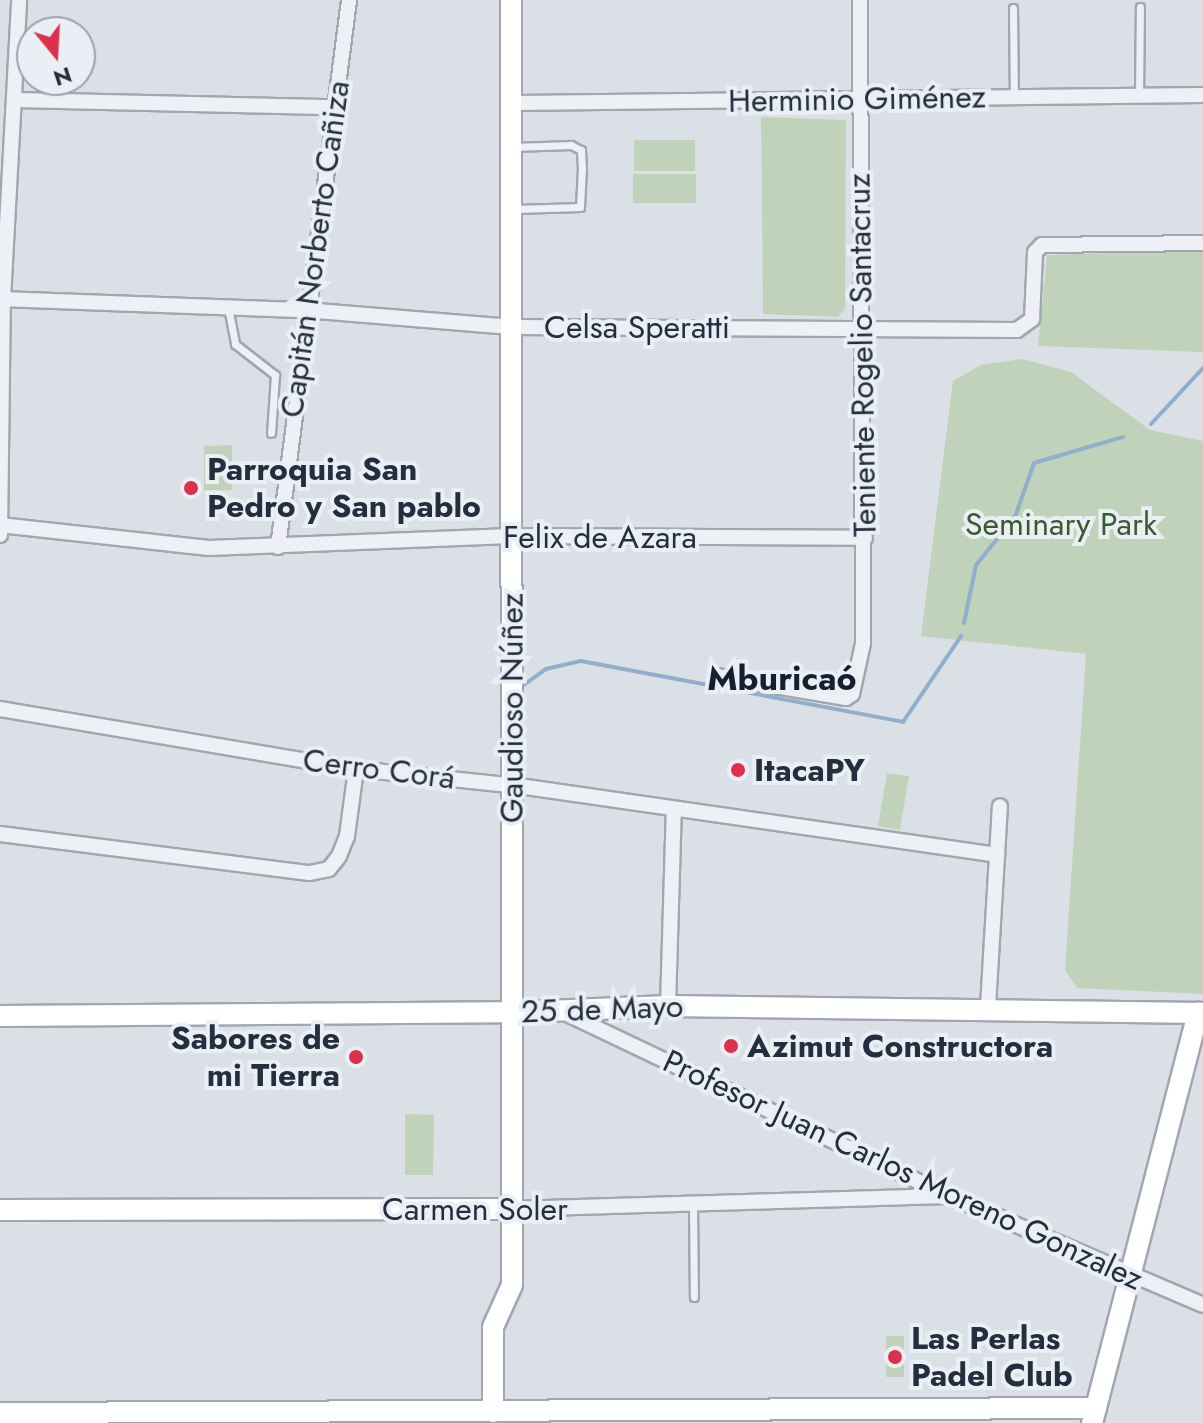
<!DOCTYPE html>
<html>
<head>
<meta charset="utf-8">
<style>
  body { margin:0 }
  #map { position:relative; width:1203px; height:1423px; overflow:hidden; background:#dbe0e7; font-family:Jost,sans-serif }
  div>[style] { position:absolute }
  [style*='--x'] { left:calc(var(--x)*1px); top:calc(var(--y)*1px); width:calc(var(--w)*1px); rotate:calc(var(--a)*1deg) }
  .green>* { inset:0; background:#c1d2bb }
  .stream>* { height:4px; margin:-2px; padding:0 2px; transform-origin:2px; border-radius:2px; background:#91aecc }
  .roads { filter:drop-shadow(2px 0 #a0a7b1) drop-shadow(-2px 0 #a0a7b1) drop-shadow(0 2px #a0a7b1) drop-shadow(0 -2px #a0a7b1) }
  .lane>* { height:7px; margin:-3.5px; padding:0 3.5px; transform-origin:3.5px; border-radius:3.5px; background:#eef0f5 }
  .street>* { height:14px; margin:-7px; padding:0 7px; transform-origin:7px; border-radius:7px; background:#eef0f5 }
  .secondary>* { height:20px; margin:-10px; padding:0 10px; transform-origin:10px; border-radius:10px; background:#fff }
  .dots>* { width:22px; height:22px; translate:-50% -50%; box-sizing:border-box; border:4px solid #eaeff5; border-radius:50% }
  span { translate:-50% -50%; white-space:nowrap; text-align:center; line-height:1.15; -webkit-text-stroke:8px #eaeff5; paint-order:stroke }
  .street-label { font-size:32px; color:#232e3e }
  .poi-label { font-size:32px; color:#232e3e; font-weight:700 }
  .left { translate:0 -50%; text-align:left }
  .right { translate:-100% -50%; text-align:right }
  .park-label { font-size:32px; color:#385c2f }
  .neighbourhood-label { font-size:34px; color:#161f2f; font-weight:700 }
  .north { position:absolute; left:16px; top:16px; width:80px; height:80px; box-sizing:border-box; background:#eaeff5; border:2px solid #9aa2ac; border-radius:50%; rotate:162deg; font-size:22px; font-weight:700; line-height:32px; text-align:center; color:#232e3e }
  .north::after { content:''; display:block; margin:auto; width:28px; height:36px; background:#dc304c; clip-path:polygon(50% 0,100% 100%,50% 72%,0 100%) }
</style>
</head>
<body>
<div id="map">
  <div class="green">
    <i style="clip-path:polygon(761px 117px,846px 120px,845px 308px,838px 317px,763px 314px)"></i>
    <i style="clip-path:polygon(634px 140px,695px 140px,695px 171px,634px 171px)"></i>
    <i style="clip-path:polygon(633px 174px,696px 174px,696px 203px,633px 203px)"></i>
    <i style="clip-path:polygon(1203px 250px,1203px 352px,1038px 346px,1047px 255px)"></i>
    <i style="clip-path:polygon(1022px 359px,1071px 372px,1150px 430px,1203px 441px,1203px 994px,1077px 988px,1065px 970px,1086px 654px,921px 636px,953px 381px,981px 365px)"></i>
    <i style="clip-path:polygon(232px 445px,232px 490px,204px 490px,204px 446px)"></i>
    <i style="clip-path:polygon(887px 773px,909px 776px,900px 830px,878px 826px)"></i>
    <i style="clip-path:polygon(405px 1114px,434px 1115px,433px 1175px,405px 1175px)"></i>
    <i style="clip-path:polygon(886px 1336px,904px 1336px,904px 1377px,886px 1377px)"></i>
  </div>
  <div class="stream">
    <i style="--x:1151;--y:424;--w:76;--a:-47.1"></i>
    <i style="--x:964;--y:623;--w:59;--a:-78.3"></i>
    <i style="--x:976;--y:565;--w:62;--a:-50.9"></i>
    <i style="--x:1015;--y:517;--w:57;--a:-70.6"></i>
    <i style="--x:1034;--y:463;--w:93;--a:-16.3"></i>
    <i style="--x:521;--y:687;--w:31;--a:-36"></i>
    <i style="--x:546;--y:669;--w:36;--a:-13"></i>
    <i style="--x:581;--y:661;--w:328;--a:10.7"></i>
    <i style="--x:903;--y:722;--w:104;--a:-56"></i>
  </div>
  <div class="roads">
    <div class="lane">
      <i style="--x:1013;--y:8;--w:89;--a:89.4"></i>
      <i style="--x:1139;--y:97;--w:90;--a:-89.4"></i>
      <i style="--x:513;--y:147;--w:58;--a:-2"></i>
      <i style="--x:571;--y:145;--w:11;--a:27"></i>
      <i style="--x:581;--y:150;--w:18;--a:87"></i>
      <i style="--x:582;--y:168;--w:39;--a:93"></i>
      <i style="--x:580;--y:207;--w:65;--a:178.2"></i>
      <i style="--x:228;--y:307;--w:38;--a:79"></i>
      <i style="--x:235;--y:344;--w:51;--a:37.8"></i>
      <i style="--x:275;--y:375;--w:58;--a:93.9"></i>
      <i style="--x:693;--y:1206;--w:91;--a:89.4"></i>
    </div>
    <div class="street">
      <i style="--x:16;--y:100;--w:318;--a:1.3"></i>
      <i style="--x:511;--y:103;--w:692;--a:-0.66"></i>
      <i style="--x:0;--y:299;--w:305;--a:2.1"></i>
      <i style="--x:305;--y:310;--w:209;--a:4.7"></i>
      <i style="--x:513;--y:327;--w:504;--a:0.34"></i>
      <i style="--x:1017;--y:330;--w:19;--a:-36"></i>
      <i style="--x:1032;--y:319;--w:67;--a:-87.4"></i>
      <i style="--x:1035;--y:252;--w:10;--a:-45"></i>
      <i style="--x:1042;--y:245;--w:161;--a:-0.7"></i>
      <i style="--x:0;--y:525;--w:210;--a:6.3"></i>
      <i style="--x:209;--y:548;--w:304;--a:-2.3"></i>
      <i style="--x:513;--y:536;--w:352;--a:0.3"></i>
      <i style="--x:0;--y:535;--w:236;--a:-89.3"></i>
      <i style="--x:3;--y:299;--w:299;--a:-86.9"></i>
      <i style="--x:278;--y:547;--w:552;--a:-82.6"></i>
      <i style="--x:716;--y:676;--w:132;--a:9.6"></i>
      <i style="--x:846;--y:698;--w:7;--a:-34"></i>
      <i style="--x:852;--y:694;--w:52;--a:-77.8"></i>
      <i style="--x:863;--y:643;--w:643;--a:-90.27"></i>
      <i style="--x:0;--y:709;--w:361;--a:9.6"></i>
      <i style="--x:356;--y:769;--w:171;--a:6"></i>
      <i style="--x:526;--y:787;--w:476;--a:8.2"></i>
      <i style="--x:0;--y:834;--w:312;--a:7.2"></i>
      <i style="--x:310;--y:873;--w:19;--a:-12"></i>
      <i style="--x:329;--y:869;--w:16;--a:-52"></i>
      <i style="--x:339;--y:856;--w:22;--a:-68"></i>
      <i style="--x:347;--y:836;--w:68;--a:-82.3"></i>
      <i style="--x:668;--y:1006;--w:197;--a:-88.3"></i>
      <i style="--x:988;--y:1007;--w:201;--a:-86.6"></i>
      <i style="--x:563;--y:1012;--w:428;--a:25.5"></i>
      <i style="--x:949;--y:1196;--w:276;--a:23.2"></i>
      <i style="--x:511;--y:1209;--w:435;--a:-1.7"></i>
    </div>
    <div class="secondary">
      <i style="--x:0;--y:1016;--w:523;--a:-0.44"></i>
      <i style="--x:523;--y:1012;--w:145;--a:-2.4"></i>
      <i style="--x:668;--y:1006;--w:535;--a:0.75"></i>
      <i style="--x:0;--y:1210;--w:511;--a:-0.11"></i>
      <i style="--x:493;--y:1412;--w:85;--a:-90"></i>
      <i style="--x:493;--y:1327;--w:46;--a:-65.7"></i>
      <i style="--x:512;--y:1285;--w:1285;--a:-90.04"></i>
      <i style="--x:0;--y:1413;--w:1096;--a:-0.26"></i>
      <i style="--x:1092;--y:1423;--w:424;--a:-75.5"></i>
    </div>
  </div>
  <div class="dots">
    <i style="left:191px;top:488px;background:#dc304c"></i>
    <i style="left:738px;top:770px;background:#dc304c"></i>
    <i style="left:731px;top:1046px;background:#dc304c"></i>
    <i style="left:356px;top:1057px;background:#dc304c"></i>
    <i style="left:895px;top:1357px;background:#dc304c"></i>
  </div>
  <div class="street-label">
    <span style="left:857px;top:99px;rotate:-1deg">Herminio Giménez</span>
    <span style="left:315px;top:249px;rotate:-82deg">Capitán Norberto Cañiza</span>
    <span style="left:637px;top:327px">Celsa Speratti</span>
    <span style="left:862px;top:355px;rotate:-91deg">Teniente Rogelio Santacruz</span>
    <span style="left:600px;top:537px">Felix de Azara</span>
    <span style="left:512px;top:708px;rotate:-90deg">Gaudioso Núñez</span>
    <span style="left:379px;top:769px;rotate:7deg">Cerro Corá</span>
    <span style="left:602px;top:1009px;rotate:-2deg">25 de Mayo</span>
    <span style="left:903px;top:1170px;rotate:25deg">Profesor Juan Carlos Moreno Gonzalez</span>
    <span style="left:475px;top:1209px">Carmen Soler</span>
  </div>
  <div class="poi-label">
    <span class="left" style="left:207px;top:488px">Parroquia San<br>Pedro y San pablo</span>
    <span class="left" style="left:754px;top:770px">ItacaPY</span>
    <span class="right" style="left:340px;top:1057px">Sabores de<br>mi Tierra</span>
    <span class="left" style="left:747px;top:1046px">Azimut Constructora</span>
    <span class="left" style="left:911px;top:1357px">Las Perlas<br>Padel Club</span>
  </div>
  <div class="park-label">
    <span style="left:1061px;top:524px">Seminary Park</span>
  </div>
  <div class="neighbourhood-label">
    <span style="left:782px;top:679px">Mburicaó</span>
  </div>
  <div class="north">N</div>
</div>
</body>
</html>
